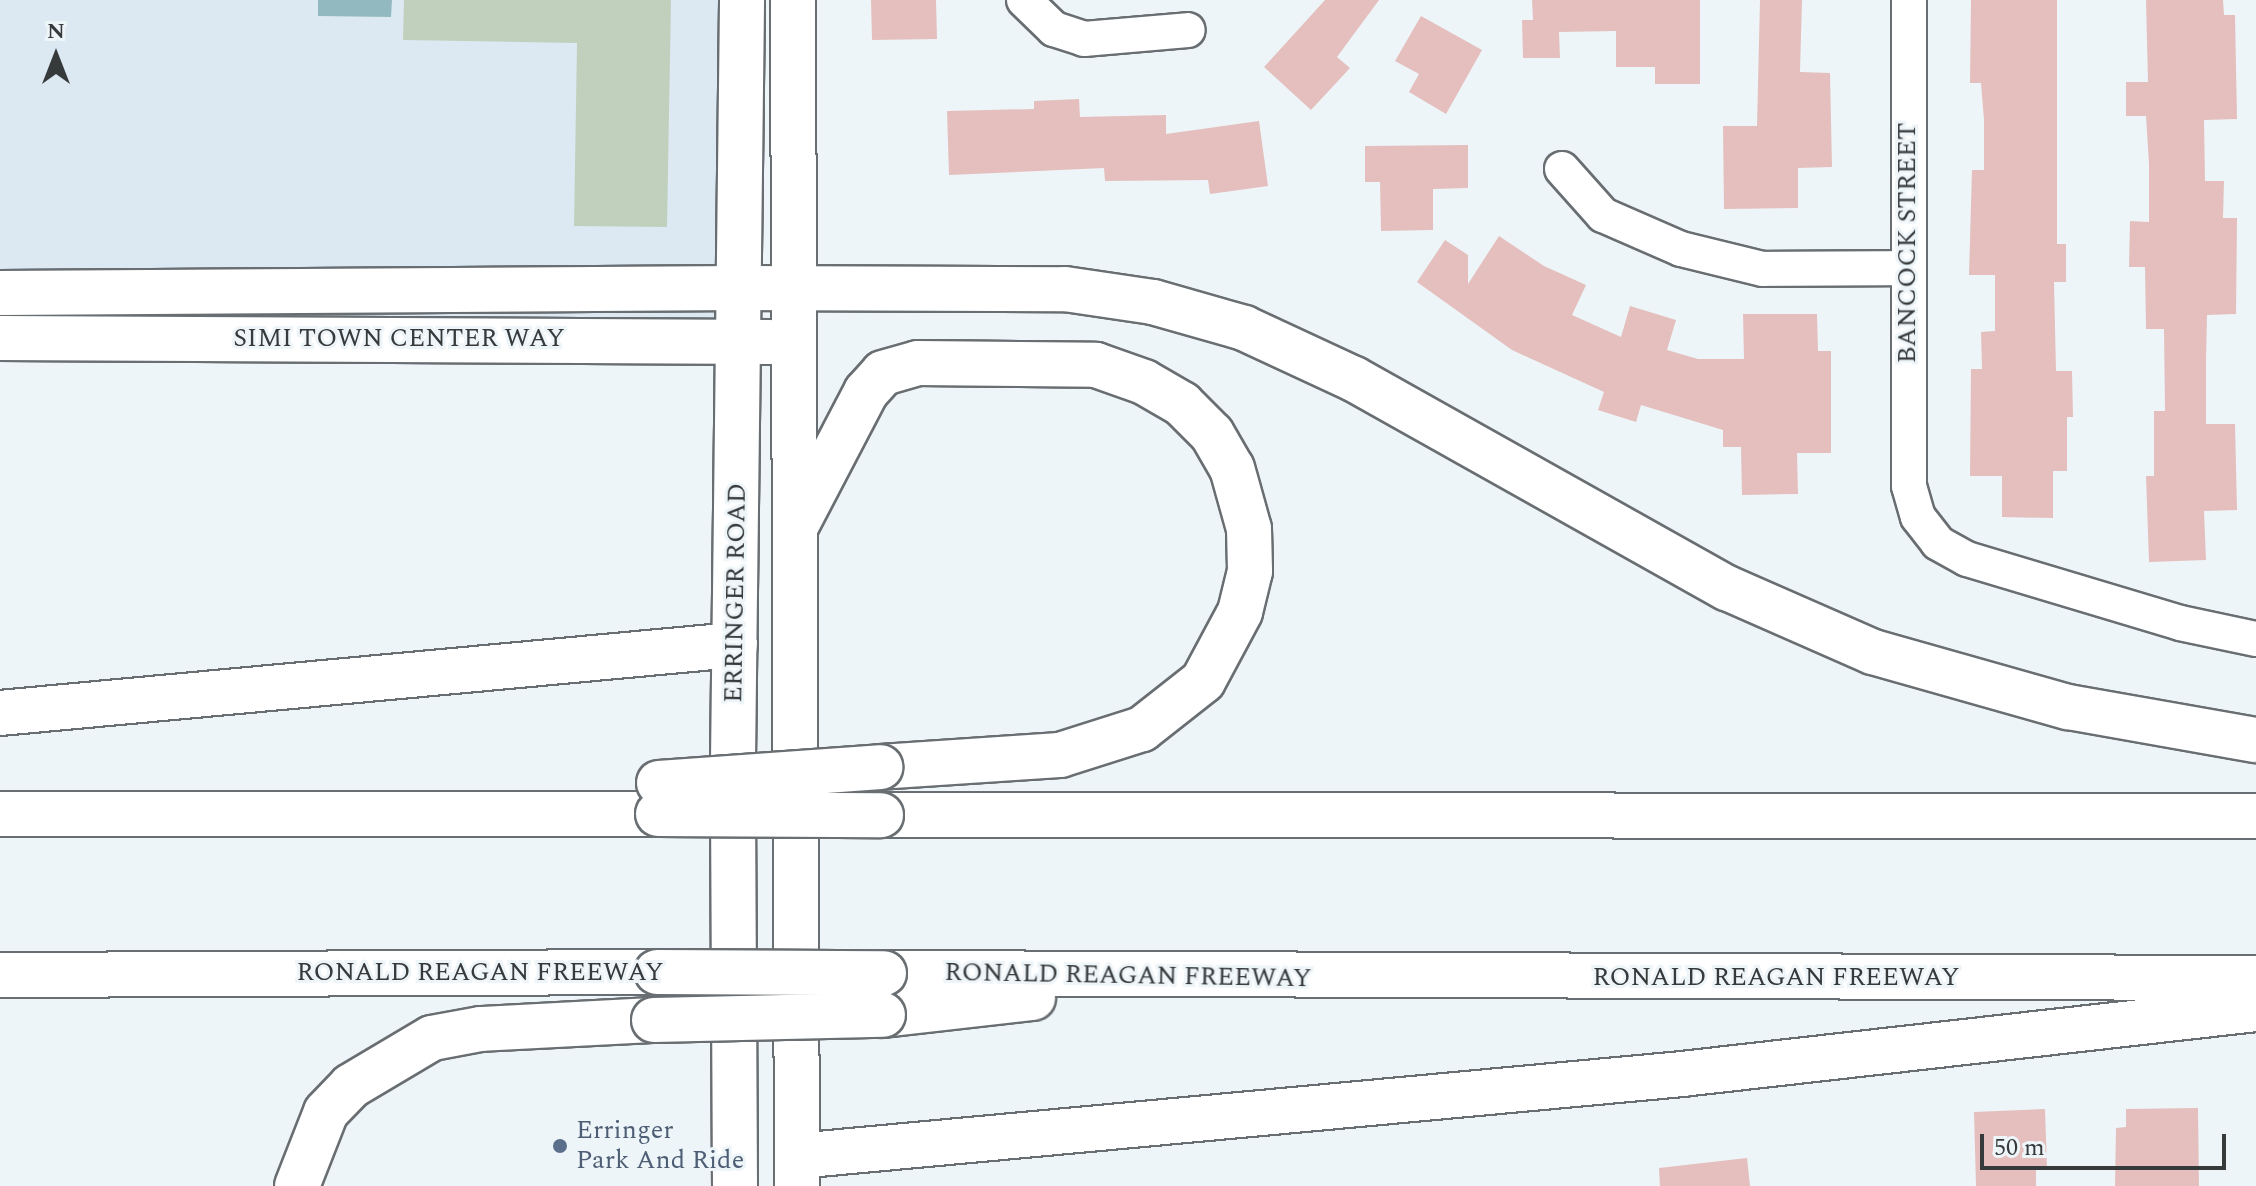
<!DOCTYPE html>
<html>
<head>
<meta charset="utf-8">
<style>
  body { margin:0 }
  #map { position:relative; width:2256px; height:1186px; overflow:hidden; background:#eef5f9; font-family:Spectral,serif }
  div>[style] { position:absolute }
  [style*='--x'] { left:calc(var(--x)*1px); top:calc(var(--y)*1px); width:calc(var(--w)*1px); rotate:calc(var(--a)*1deg) }
  .built>* { inset:0; background:#dce9f3 }
  .green>* { inset:0; background:#c1d0bc }
  .water>* { inset:0; background:#92b9bf }
  .building>* { inset:0; background:#e4bfbd }
  .roads { filter:drop-shadow(2px 0 #686e72) drop-shadow(-2px 0 #686e72) drop-shadow(0 2px #686e72) drop-shadow(0 -2px #686e72) }
  .street>* { height:34px; margin:-17px; padding:0 17px; transform-origin:17px; border-radius:17px; background:#fff }
  .secondary>* { height:44px; margin:-22px; padding:0 22px; transform-origin:22px; border-radius:22px; background:#fff }
  .highway>* { height:44px; margin:-22px; padding:0 22px; transform-origin:22px; border-radius:22px; background:#fff }
  .bridges { filter:drop-shadow(2px 0 #686e72) drop-shadow(-2px 0 #686e72) drop-shadow(0 2px #686e72) drop-shadow(0 -2px #686e72) }
  .highway-bridge>* { height:44px; margin:-22px; padding:0 22px; transform-origin:22px; border-radius:22px; background:#fff }
  .dots>* { width:22px; height:22px; translate:-50% -50%; box-sizing:border-box; border:4px solid #eef5f9; border-radius:50% }
  span { translate:-50% -50%; white-space:nowrap; text-align:center; line-height:1.15; -webkit-text-stroke:6px #eef5f9; paint-order:stroke }
  .street-label { font-size:26px; color:#373a3b }
  .service-label { font-size:26px; color:#4e5e75 }
  .left { translate:0 -50%; text-align:left }
  .north { position:absolute; left:16px; top:16px; width:80px; height:80px; -webkit-text-stroke:6px #eef5f9; paint-order:stroke; rotate:0deg; font-size:22px; font-weight:700; line-height:32px; text-align:center; color:#373a3b }
  .north::after { content:''; display:block; margin:auto; width:28px; height:36px; background:#373a3b; clip-path:polygon(50% 0,100% 100%,50% 72%,0 100%) }
  .scale { position:absolute; left:1980px; top:1134px; width:246px; height:36px; box-sizing:border-box; border:4px solid #373a3b; border-top:0; padding-left:10px; font-size:24px; line-height:28px; white-space:nowrap; color:#373a3b; -webkit-text-stroke:6px #eef5f9; paint-order:stroke }
</style>
</head>
<body>
<div id="map">
  <div class="built">
    <i style="clip-path:polygon(0 0,725px 0,729px 327px,0 314px)"></i>
  </div>
  <div class="green">
    <i style="clip-path:polygon(404px 0,671px 0,667px 227px,574px 226px,577px 43px,403px 40px)"></i>
  </div>
  <div class="water">
    <i style="clip-path:polygon(318px 0,392px 0,391px 17px,318px 16px)"></i>
  </div>
  <div class="building">
    <i style="clip-path:polygon(871px 0,936px 0,937px 39px,872px 40px)"></i>
    <i style="clip-path:polygon(1325px 0,1379px 0,1337px 57px,1350px 68px,1311px 110px,1264px 67px)"></i>
    <i style="clip-path:polygon(1532px 0,1700px 0,1700px 84px,1655px 84px,1655px 67px,1616px 67px,1616px 31px,1559px 32px,1560px 58px,1523px 58px,1522px 20px,1533px 20px)"></i>
    <i style="clip-path:polygon(1760px 0,1802px 0,1800px 72px,1830px 73px,1832px 167px,1798px 168px,1798px 208px,1724px 209px,1723px 126px,1757px 126px)"></i>
    <i style="clip-path:polygon(1971px 0,2057px 0,2057px 244px,2066px 244px,2066px 282px,2054px 282px,2056px 371px,2072px 371px,2073px 417px,2067px 417px,2067px 471px,2053px 471px,2053px 518px,2002px 517px,2002px 476px,1970px 476px,1971px 369px,1982px 369px,1981px 332px,1995px 331px,1995px 275px,1969px 275px,1972px 170px,1984px 170px,1984px 120px,1981px 83px,1970px 83px)"></i>
    <i style="clip-path:polygon(2146px 0,2223px 0,2224px 15px,2235px 15px,2237px 119px,2204px 120px,2205px 181px,2224px 181px,2223px 218px,2237px 218px,2236px 314px,2207px 315px,2206px 362px,2206px 424px,2235px 424px,2237px 510px,2204px 511px,2206px 560px,2149px 562px,2146px 476px,2154px 476px,2154px 411px,2165px 411px,2164px 329px,2146px 329px,2145px 267px,2129px 267px,2130px 221px,2149px 222px,2149px 164px,2146px 116px,2126px 116px,2126px 82px,2148px 82px)"></i>
    <i style="clip-path:polygon(1421px 16px,1482px 50px,1446px 114px,1409px 92px,1419px 74px,1395px 61px)"></i>
    <i style="clip-path:polygon(1079px 99px,1080px 117px,1166px 115px,1166px 134px,1259px 121px,1268px 186px,1210px 194px,1208px 180px,1105px 181px,1104px 168px,949px 175px,947px 111px,1034px 109px,1034px 101px)"></i>
    <i style="clip-path:polygon(1468px 145px,1468px 188px,1433px 189px,1433px 230px,1381px 231px,1380px 182px,1365px 182px,1365px 146px)"></i>
    <i style="clip-path:polygon(1499px 236px,1544px 266px,1586px 285px,1572px 315px,1621px 337px,1630px 306px,1676px 320px,1667px 350px,1698px 359px,1744px 359px,1743px 314px,1817px 314px,1818px 351px,1831px 351px,1831px 453px,1797px 453px,1798px 494px,1742px 495px,1741px 447px,1723px 447px,1723px 430px,1641px 405px,1636px 422px,1598px 410px,1604px 392px,1512px 350px,1417px 282px,1445px 240px,1468px 255px,1468px 284px)"></i>
    <i style="clip-path:polygon(2198px 1108px,2199px 1186px,2115px 1186px,2116px 1128px,2126px 1127px,2126px 1109px)"></i>
    <i style="clip-path:polygon(2045px 1109px,2047px 1168px,2036px 1168px,2036px 1186px,1976px 1186px,1974px 1112px)"></i>
    <i style="clip-path:polygon(1747px 1158px,1750px 1186px,1660px 1186px,1659px 1168px)"></i>
  </div>
  <div class="roads">
    <div class="street">
      <i style="--x:1024;--y:0;--w:42;--a:44"></i>
      <i style="--x:1054;--y:29;--w:32;--a:18"></i>
      <i style="--x:1084;--y:39;--w:104;--a:-4.9"></i>
      <i style="--x:1909;--y:0;--w:486;--a:90"></i>
      <i style="--x:1909;--y:486;--w:32;--a:74"></i>
      <i style="--x:1918;--y:517;--w:33;--a:52"></i>
      <i style="--x:1938;--y:543;--w:33;--a:29"></i>
      <i style="--x:1967;--y:559;--w:222;--a:16.7"></i>
      <i style="--x:2180;--y:623;--w:78;--a:11.9"></i>
      <i style="--x:1562;--y:169;--w:62;--a:48.3"></i>
      <i style="--x:1603;--y:215;--w:85;--a:23.6"></i>
      <i style="--x:1681;--y:249;--w:84;--a:13.7"></i>
      <i style="--x:1763;--y:269;--w:144;--a:-0.4"></i>
    </div>
    <div class="secondary">
      <i style="--x:793;--y:0;--w:1186;--a:89.81"></i>
      <i style="--x:0;--y:293;--w:740;--a:-0.39"></i>
      <i style="--x:0;--y:338;--w:770;--a:0.3"></i>
      <i style="--x:735;--y:1186;--w:425;--a:-90.3"></i>
      <i style="--x:733;--y:761;--w:761;--a:-89.32"></i>
    </div>
    <div class="highway">
      <i style="--x:740;--y:288;--w:325;--a:0.2"></i>
      <i style="--x:1065;--y:289;--w:89;--a:8.4"></i>
      <i style="--x:1153;--y:302;--w:95;--a:15.9"></i>
      <i style="--x:1244;--y:328;--w:121;--a:24.9"></i>
      <i style="--x:1354;--y:379;--w:428;--a:29.3"></i>
      <i style="--x:1727;--y:588;--w:159;--a:23.7"></i>
      <i style="--x:1873;--y:652;--w:203;--a:15.8"></i>
      <i style="--x:2068;--y:707;--w:191;--a:10"></i>
      <i style="--x:797;--y:524;--w:149;--a:-62.4"></i>
      <i style="--x:866;--y:392;--w:25;--a:-48"></i>
      <i style="--x:883;--y:373;--w:36;--a:-16"></i>
      <i style="--x:918;--y:363;--w:178;--a:0.6"></i>
      <i style="--x:1096;--y:365;--w:51;--a:19.5"></i>
      <i style="--x:1144;--y:382;--w:44;--a:30.1"></i>
      <i style="--x:1182;--y:404;--w:42;--a:45"></i>
      <i style="--x:1212;--y:434;--w:39;--a:60"></i>
      <i style="--x:1232;--y:468;--w:63;--a:74.4"></i>
      <i style="--x:1249;--y:529;--w:42;--a:88.6"></i>
      <i style="--x:1250;--y:571;--w:42;--a:103.7"></i>
      <i style="--x:1240;--y:612;--w:78;--a:118.2"></i>
      <i style="--x:1203;--y:681;--w:78;--a:141.8"></i>
      <i style="--x:1142;--y:729;--w:86;--a:162.4"></i>
      <i style="--x:1060;--y:755;--w:180;--a:176.2"></i>
      <i style="--x:0;--y:713;--w:738;--a:-5.29"></i>
      <i style="--x:0;--y:814;--w:658;--a:0"></i>
      <i style="--x:881;--y:815;--w:1375;--a:0.04"></i>
      <i style="--x:884;--y:973;--w:1372;--a:0.21"></i>
      <i style="--x:0;--y:975;--w:657;--a:-0.26"></i>
      <i style="--x:883;--y:1015;--w:151;--a:-6.5"></i>
      <i style="--x:797;--y:1156;--w:889;--a:-5.29"></i>
      <i style="--x:1682;--y:1074;--w:578;--a:-6.46"></i>
      <i style="--x:297;--y:1186;--w:79;--a:-68.6"></i>
      <i style="--x:326;--y:1112;--w:36;--a:-46"></i>
      <i style="--x:351;--y:1086;--w:94;--a:-30.7"></i>
      <i style="--x:432;--y:1038;--w:50;--a:-10.4"></i>
      <i style="--x:481;--y:1029;--w:173;--a:-3"></i>
    </div>
  </div>
  <div class="bridges">
    <div class="highway-bridge">
      <i style="--x:659;--y:783;--w:222;--a:-4.1"></i>
      <i style="--x:658;--y:814;--w:223;--a:0.3"></i>
      <i style="--x:657;--y:972;--w:227;--a:0.3"></i>
      <i style="--x:654;--y:1020;--w:229;--a:-1.3"></i>
    </div>
  </div>
  <div class="dots">
    <i style="left:560px;top:1146px;background:#5c6f8a"></i>
  </div>
  <div class="street-label">
    <span style="left:1908px;top:243px;rotate:-90deg">BANCOCK STREET</span>
    <span style="left:399px;top:339px">SIMI TOWN CENTER WAY</span>
    <span style="left:736px;top:593px;rotate:-89deg">ERRINGER ROAD</span>
    <span style="left:480px;top:973px">RONALD REAGAN FREEWAY</span>
    <span style="left:1128px;top:976px;rotate:1deg">RONALD REAGAN FREEWAY</span>
    <span style="left:1776px;top:978px">RONALD REAGAN FREEWAY</span>
  </div>
  <div class="service-label">
    <span class="left" style="left:576px;top:1146px">Erringer<br>Park And Ride</span>
  </div>
  <div class="north">N</div>
  <div class="scale">50 m</div>
</div>
</body>
</html>
